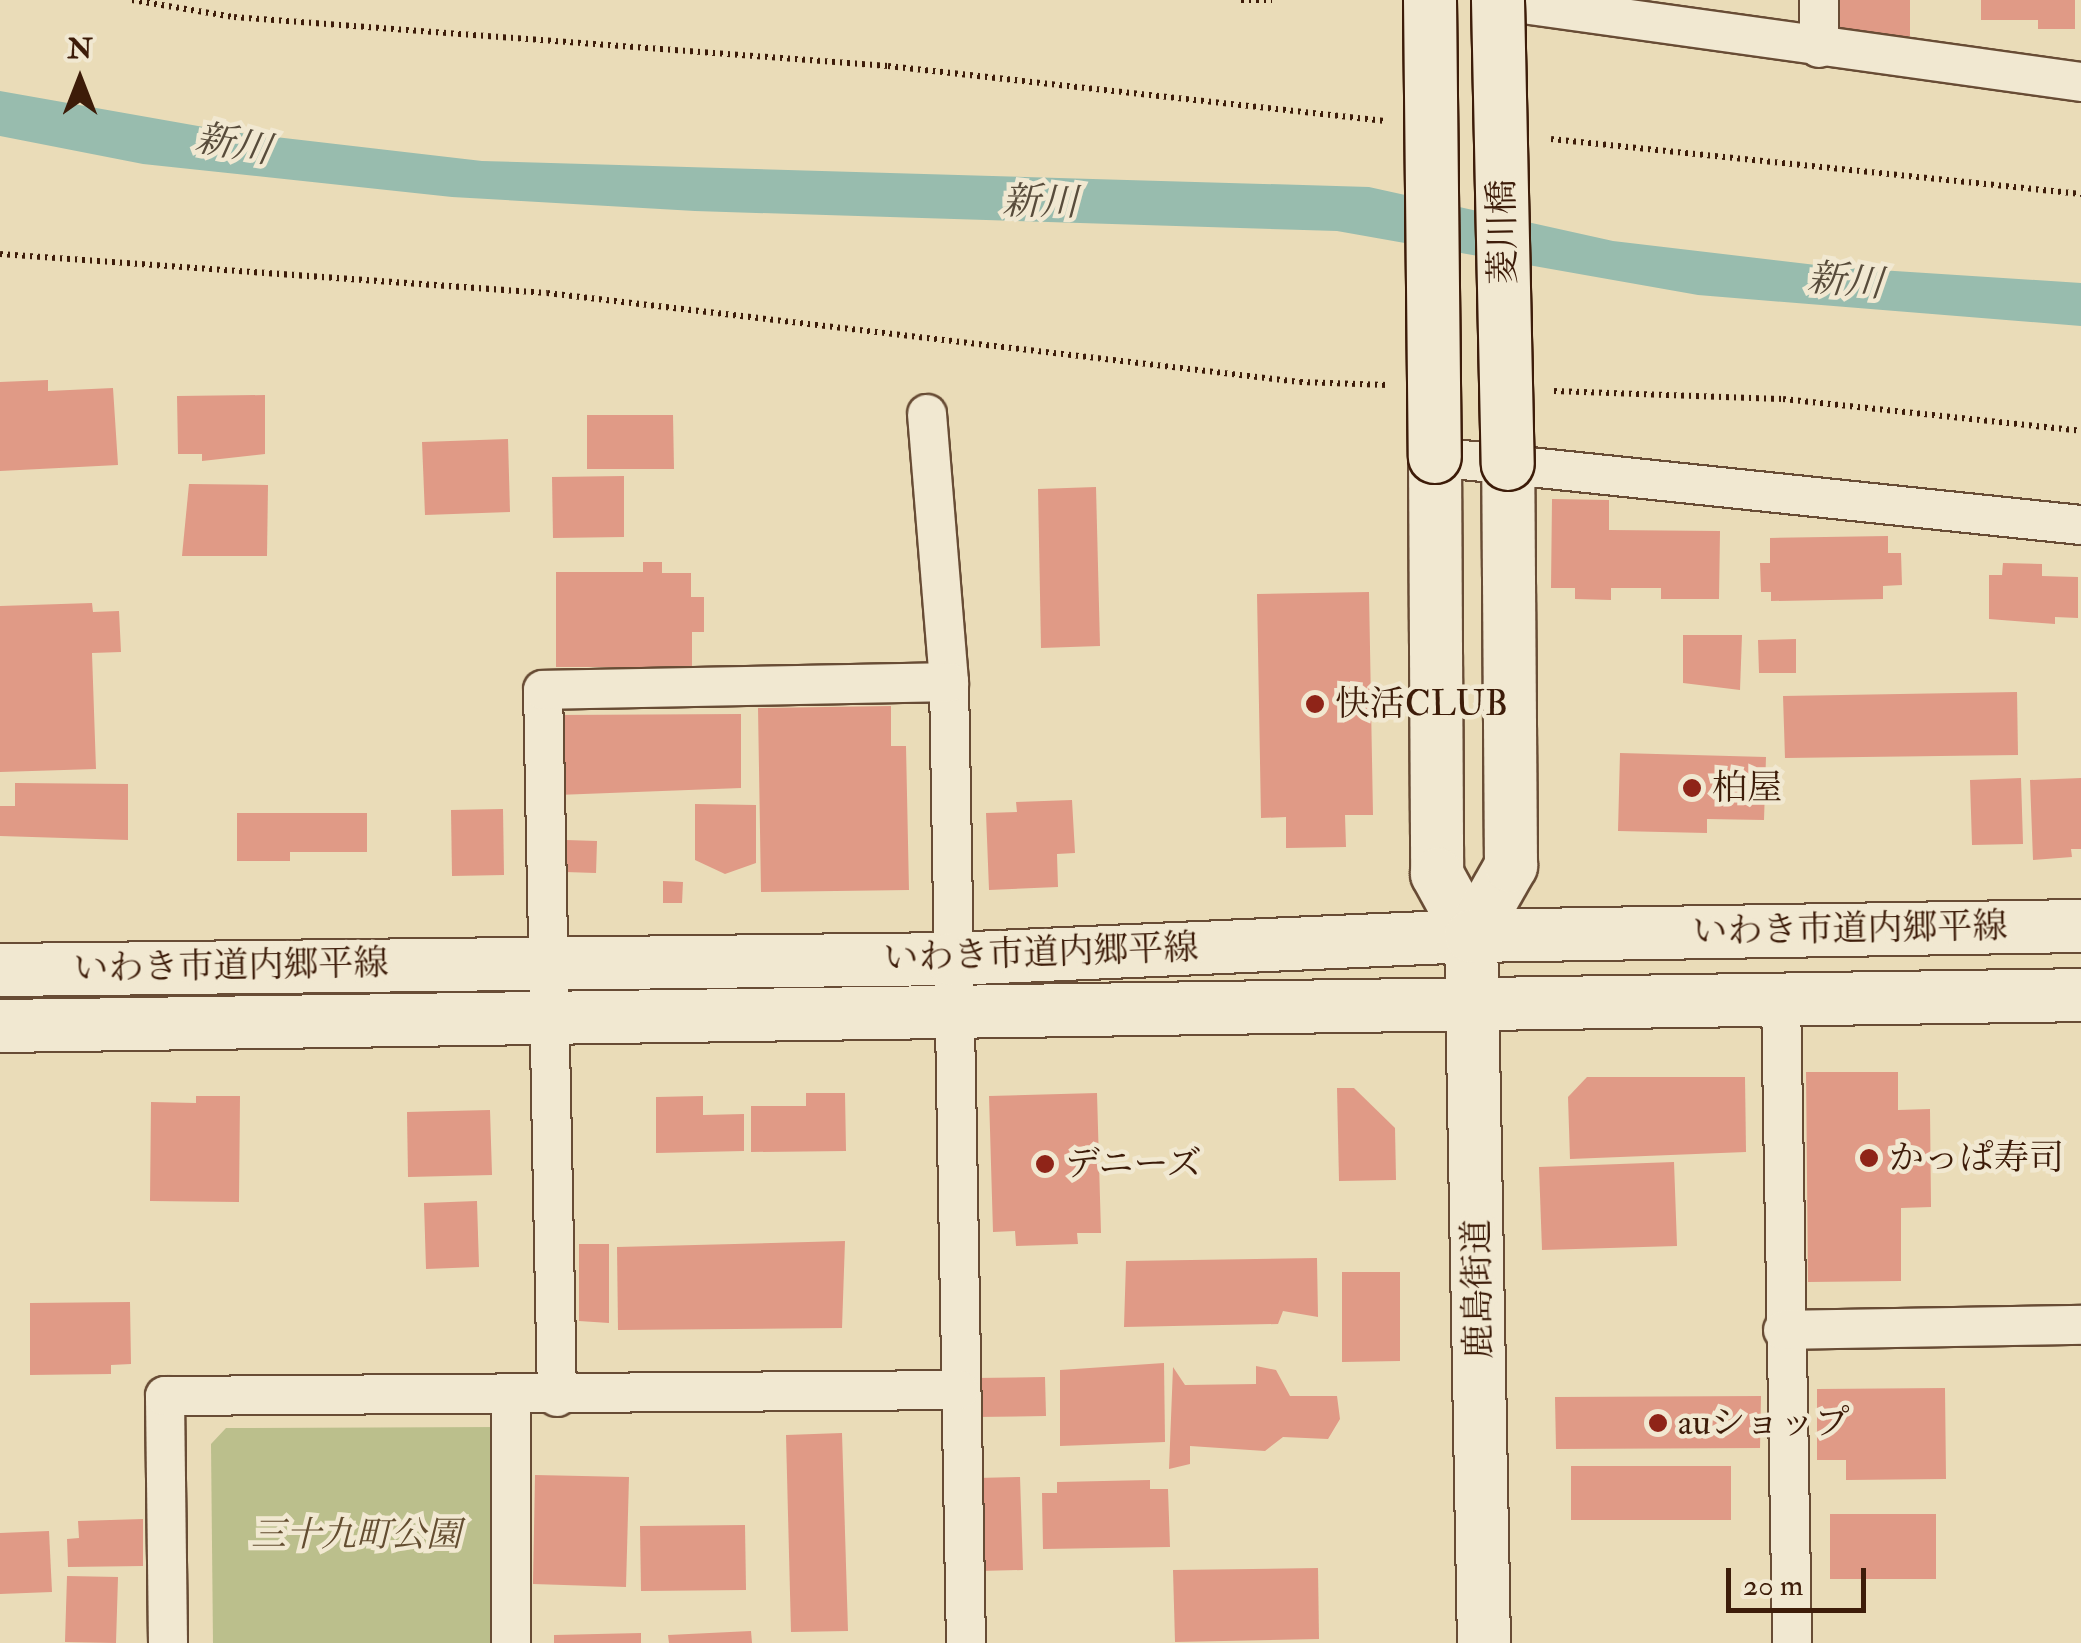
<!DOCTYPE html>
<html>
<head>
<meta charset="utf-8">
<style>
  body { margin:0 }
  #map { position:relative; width:2081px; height:1643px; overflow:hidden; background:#eadcb8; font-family:"IM FELL Double Pica","Noto Serif JP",serif }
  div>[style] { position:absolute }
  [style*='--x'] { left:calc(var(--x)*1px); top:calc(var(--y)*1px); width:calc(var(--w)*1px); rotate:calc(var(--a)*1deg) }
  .green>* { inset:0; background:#bbbf8c }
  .water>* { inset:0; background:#98bcae }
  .building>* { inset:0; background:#e09a86 }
  .path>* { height:6px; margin-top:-3px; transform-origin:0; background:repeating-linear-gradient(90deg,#3d1c09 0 2.5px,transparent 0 7.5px) }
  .roads { filter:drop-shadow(2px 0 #684c35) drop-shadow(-2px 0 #684c35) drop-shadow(0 2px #684c35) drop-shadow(0 -2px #684c35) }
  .street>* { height:38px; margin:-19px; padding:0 19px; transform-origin:19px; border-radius:19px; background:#f1e8d1 }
  .secondary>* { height:52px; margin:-26px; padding:0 26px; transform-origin:26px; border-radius:26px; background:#f1e8d1 }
  .bridges { filter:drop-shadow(2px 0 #3d1c09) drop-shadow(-2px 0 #3d1c09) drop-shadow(0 2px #3d1c09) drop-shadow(0 -2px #3d1c09) }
  .secondary-bridge>* { height:52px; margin:-26px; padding:0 26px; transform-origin:26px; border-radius:26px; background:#f1e8d1 }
  .dots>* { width:28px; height:28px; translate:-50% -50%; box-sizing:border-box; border:5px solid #f1e8d1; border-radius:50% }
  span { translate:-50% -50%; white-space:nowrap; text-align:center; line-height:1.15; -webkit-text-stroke:9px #f1e8d1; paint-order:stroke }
  .street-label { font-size:35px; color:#3d1c09 }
  .poi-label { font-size:35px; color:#3d1c09 }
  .left { translate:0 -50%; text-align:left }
  .park-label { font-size:35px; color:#634d30; font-style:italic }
  .water-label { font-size:38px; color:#584c3b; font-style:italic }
  .north { position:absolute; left:30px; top:30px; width:100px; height:100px; -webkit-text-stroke:8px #f1e8d1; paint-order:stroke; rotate:0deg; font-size:28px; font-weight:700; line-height:40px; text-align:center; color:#3d1c09 }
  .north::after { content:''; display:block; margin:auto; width:35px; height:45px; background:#3d1c09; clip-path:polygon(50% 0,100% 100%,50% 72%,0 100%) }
  .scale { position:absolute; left:1726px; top:1568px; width:140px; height:45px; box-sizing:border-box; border:5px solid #3d1c09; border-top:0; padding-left:12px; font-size:30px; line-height:35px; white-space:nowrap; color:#3d1c09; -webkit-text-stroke:8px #f1e8d1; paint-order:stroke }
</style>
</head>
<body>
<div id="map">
  <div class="green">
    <i style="clip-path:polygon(498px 1427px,500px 1643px,213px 1643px,211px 1444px,226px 1428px)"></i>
  </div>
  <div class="water">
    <i style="clip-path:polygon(0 91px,232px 132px,482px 161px,1369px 187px,1613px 241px,1833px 267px,2081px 283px,2081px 326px,1698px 295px,1337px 231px,695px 211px,452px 197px,143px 164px,0 136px)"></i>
  </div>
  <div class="building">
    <i style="clip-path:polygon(1834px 0,1910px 0,1910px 36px,1834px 36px)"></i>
    <i style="clip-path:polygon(1981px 0,2075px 0,2075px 29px,2038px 29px,2038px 20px,1981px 20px)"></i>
    <i style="clip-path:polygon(48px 380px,48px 391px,113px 388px,118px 465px,0 471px,0 382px)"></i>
    <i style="clip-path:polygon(265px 395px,265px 454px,202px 461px,202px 454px,178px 454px,177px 396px)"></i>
    <i style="clip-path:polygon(587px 415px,673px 415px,674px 469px,587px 469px)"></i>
    <i style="clip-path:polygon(508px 439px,510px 512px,425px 515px,422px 442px)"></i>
    <i style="clip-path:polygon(624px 476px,624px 537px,553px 538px,552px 477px)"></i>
    <i style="clip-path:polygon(189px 484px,268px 485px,267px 556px,182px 556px)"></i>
    <i style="clip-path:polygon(1096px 487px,1100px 646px,1041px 648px,1038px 489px)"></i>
    <i style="clip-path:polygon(1552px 499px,1609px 500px,1609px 530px,1720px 531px,1719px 599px,1661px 599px,1661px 588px,1611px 588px,1611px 600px,1575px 599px,1575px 588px,1551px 588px)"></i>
    <i style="clip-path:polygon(1888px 536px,1888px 553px,1901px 553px,1902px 585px,1883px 586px,1883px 599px,1771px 601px,1771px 592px,1761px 592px,1760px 563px,1770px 563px,1770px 538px)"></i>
    <i style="clip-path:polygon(643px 562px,662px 562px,662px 573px,691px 573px,691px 597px,704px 597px,704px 632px,692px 632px,692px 667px,556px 667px,556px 572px,643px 572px)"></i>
    <i style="clip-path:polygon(2003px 563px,2042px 564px,2042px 576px,2078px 577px,2078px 618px,2055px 617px,2055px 624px,1989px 619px,1989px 575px,2002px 575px)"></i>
    <i style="clip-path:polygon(1369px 592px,1373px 815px,1345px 815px,1346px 847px,1286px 848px,1286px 817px,1261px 818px,1257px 594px)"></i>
    <i style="clip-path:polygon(92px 603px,93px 612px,119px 611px,121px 652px,92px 653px,96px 769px,0 772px,0 606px)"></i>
    <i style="clip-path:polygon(1683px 635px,1742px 635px,1740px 690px,1683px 683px)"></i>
    <i style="clip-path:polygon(1796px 639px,1796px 673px,1759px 673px,1758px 640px)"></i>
    <i style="clip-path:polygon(2017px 692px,2018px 755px,1785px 758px,1783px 696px)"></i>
    <i style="clip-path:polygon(891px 706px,891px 746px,906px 746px,909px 890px,761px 892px,758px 708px)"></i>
    <i style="clip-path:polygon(741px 714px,741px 788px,557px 795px,557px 715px)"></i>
    <i style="clip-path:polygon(1620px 753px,1766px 757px,1764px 820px,1707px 819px,1707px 833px,1618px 831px)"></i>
    <i style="clip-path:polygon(2021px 778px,2023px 844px,1972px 845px,1970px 780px)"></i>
    <i style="clip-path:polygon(2081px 778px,2081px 849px,2071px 849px,2072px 857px,2033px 860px,2030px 780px)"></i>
    <i style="clip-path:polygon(15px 783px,128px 784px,128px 840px,0 836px,0 806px,15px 806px)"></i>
    <i style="clip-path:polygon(1072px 800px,1075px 853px,1057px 854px,1058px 887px,989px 890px,986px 813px,1017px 812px,1016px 802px)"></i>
    <i style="clip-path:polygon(695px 804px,756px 805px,756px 863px,725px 874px,695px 860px)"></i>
    <i style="clip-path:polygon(503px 809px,504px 875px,452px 876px,451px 810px)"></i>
    <i style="clip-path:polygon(237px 813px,367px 813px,367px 852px,290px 852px,290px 861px,237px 861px)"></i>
    <i style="clip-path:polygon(566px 840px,597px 841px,596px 873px,565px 872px)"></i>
    <i style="clip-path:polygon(663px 881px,683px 882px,682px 903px,663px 903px)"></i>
    <i style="clip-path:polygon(1806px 1072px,1898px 1072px,1898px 1110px,1930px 1109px,1931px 1207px,1901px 1208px,1901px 1281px,1808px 1282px)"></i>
    <i style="clip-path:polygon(1587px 1077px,1745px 1077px,1746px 1152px,1570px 1159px,1568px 1097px)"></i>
    <i style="clip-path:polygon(1337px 1088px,1354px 1088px,1395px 1128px,1396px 1180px,1339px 1181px)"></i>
    <i style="clip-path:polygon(806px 1093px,845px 1093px,846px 1151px,751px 1152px,751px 1106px,806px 1106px)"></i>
    <i style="clip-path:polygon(1097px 1093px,1101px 1233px,1077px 1233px,1078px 1244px,1016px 1246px,1015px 1231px,993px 1232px,989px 1096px)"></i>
    <i style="clip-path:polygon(196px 1096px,240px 1096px,239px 1202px,150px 1201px,151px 1102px,196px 1103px)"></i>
    <i style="clip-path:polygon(703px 1096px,703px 1115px,744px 1114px,744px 1151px,656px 1153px,656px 1097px)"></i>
    <i style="clip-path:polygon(490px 1110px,492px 1175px,408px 1177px,407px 1112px)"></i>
    <i style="clip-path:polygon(1674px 1162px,1677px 1246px,1542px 1250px,1539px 1167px)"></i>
    <i style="clip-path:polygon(477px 1201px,479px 1267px,426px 1269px,424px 1203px)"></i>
    <i style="clip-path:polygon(845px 1241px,842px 1328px,618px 1330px,617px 1247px)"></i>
    <i style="clip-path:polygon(579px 1244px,609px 1244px,609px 1323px,579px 1321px)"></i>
    <i style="clip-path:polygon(1317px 1258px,1318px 1317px,1283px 1311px,1278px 1324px,1124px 1327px,1126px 1261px)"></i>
    <i style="clip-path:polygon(1342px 1272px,1400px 1272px,1400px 1361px,1342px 1362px)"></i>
    <i style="clip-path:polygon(130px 1302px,131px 1364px,111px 1365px,111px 1374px,30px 1375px,30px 1303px)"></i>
    <i style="clip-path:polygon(1164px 1363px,1165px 1442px,1060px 1446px,1060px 1370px)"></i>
    <i style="clip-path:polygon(1256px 1366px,1276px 1370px,1290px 1396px,1337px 1396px,1340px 1419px,1328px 1439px,1283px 1437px,1265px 1451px,1190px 1446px,1190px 1464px,1169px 1469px,1173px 1367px,1185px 1385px,1256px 1384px)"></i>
    <i style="clip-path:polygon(1045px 1377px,1046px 1416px,976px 1417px,975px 1378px)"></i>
    <i style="clip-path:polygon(1945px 1388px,1946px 1479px,1846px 1480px,1846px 1460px,1817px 1460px,1817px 1389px)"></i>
    <i style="clip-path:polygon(1761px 1396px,1760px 1448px,1556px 1449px,1555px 1397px)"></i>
    <i style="clip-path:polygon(842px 1433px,848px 1631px,791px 1632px,786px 1435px)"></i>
    <i style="clip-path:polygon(1571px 1466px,1731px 1466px,1731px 1520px,1571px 1520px)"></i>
    <i style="clip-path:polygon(535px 1475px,629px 1477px,626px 1587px,533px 1584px)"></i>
    <i style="clip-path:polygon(1020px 1477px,1023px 1570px,979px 1571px,977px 1478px)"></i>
    <i style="clip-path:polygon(1150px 1480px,1150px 1489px,1168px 1489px,1170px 1547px,1043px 1549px,1042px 1493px,1057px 1493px,1057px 1482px)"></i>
    <i style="clip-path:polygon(1830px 1514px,1936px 1514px,1936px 1579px,1830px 1579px)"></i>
    <i style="clip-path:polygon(143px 1519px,143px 1566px,68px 1567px,67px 1539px,79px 1538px,78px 1521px)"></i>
    <i style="clip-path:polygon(745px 1525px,746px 1590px,641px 1591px,640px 1526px)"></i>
    <i style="clip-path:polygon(49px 1531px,52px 1592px,0 1594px,0 1533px)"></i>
    <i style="clip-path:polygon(1318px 1568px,1319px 1639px,1175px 1642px,1173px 1570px)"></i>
    <i style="clip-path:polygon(67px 1576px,118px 1577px,116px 1643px,65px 1642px)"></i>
    <i style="clip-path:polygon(751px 1631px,752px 1643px,669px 1643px,668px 1635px)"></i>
    <i style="clip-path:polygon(641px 1633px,641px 1643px,554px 1643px,554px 1635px)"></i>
  </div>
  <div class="path">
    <i style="--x:132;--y:0;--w:103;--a:9.5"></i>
    <i style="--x:234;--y:17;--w:656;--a:4.28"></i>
    <i style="--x:888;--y:66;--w:500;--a:6.31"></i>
    <i style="--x:1241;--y:0;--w:31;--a:0"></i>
    <i style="--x:1551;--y:139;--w:533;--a:5.92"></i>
    <i style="--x:0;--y:254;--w:548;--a:4.08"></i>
    <i style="--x:547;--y:293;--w:758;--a:6.74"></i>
    <i style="--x:1300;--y:382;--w:87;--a:2"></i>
    <i style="--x:1554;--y:391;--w:229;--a:2"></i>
    <i style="--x:1783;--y:399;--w:300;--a:6.1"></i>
  </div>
  <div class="roads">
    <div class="street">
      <i style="--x:1494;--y:0;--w:593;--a:7.95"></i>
      <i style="--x:1819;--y:0;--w:48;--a:90"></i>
      <i style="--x:927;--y:414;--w:269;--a:85.3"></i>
      <i style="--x:949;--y:682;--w:961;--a:88.99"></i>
      <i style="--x:1435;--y:457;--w:650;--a:6.01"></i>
      <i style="--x:1781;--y:997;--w:646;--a:89.02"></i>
      <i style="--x:1783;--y:1330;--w:298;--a:-1"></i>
      <i style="--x:511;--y:1396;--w:247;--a:90"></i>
      <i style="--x:557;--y:1397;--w:707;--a:-91.13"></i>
      <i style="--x:543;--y:690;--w:406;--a:-1.1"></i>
      <i style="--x:168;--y:1643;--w:247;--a:-90.7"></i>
      <i style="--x:165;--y:1396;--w:794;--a:-0.43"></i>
    </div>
    <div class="secondary">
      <i style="--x:1435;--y:457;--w:417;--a:89.7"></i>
      <i style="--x:1437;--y:874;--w:71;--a:61.3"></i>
      <i style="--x:1471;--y:936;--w:707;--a:88.95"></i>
      <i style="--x:1471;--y:936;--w:81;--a:-60.3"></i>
      <i style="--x:1511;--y:866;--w:402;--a:-90.4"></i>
      <i style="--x:0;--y:970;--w:952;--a:-0.66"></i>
      <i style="--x:952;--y:959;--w:520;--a:-2.54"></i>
      <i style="--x:1471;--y:936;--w:610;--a:-0.94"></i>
      <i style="--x:0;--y:1026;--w:2081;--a:-0.85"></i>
    </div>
  </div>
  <div class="bridges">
    <div class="secondary-bridge">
      <i style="--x:1430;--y:0;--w:457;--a:89.4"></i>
      <i style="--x:1498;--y:1;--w:463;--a:88.8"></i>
    </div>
  </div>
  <div class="dots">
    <i style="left:1315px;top:704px;background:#8f2418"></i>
    <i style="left:1692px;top:788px;background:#8f2418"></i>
    <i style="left:1869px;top:1158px;background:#8f2418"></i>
    <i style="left:1045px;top:1164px;background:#8f2418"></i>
    <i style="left:1658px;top:1423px;background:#8f2418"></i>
  </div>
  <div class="street-label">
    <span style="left:1503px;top:232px;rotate:-91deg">菱川橋</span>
    <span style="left:1850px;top:929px;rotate:-1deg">いわき市道内郷平線</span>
    <span style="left:1041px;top:953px;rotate:-2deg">いわき市道内郷平線</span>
    <span style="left:231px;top:966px;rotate:-1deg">いわき市道内郷平線</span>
    <span style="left:1478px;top:1289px;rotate:-91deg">鹿島街道</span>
  </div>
  <div class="poi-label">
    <span class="left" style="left:1335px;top:704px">快活CLUB</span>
    <span class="left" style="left:1712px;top:788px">柏屋</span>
    <span class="left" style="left:1889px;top:1158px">かっぱ寿司</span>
    <span class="left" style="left:1065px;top:1164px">デニーズ</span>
    <span class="left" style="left:1678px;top:1423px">auショップ</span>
  </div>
  <div class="park-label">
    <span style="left:356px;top:1535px">三十九町公園</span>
  </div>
  <div class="water-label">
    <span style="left:233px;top:145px;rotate:10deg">新川</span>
    <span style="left:1040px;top:203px;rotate:1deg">新川</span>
    <span style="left:1845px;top:282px;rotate:5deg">新川</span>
  </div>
  <div class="north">N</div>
  <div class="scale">20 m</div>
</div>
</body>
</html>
